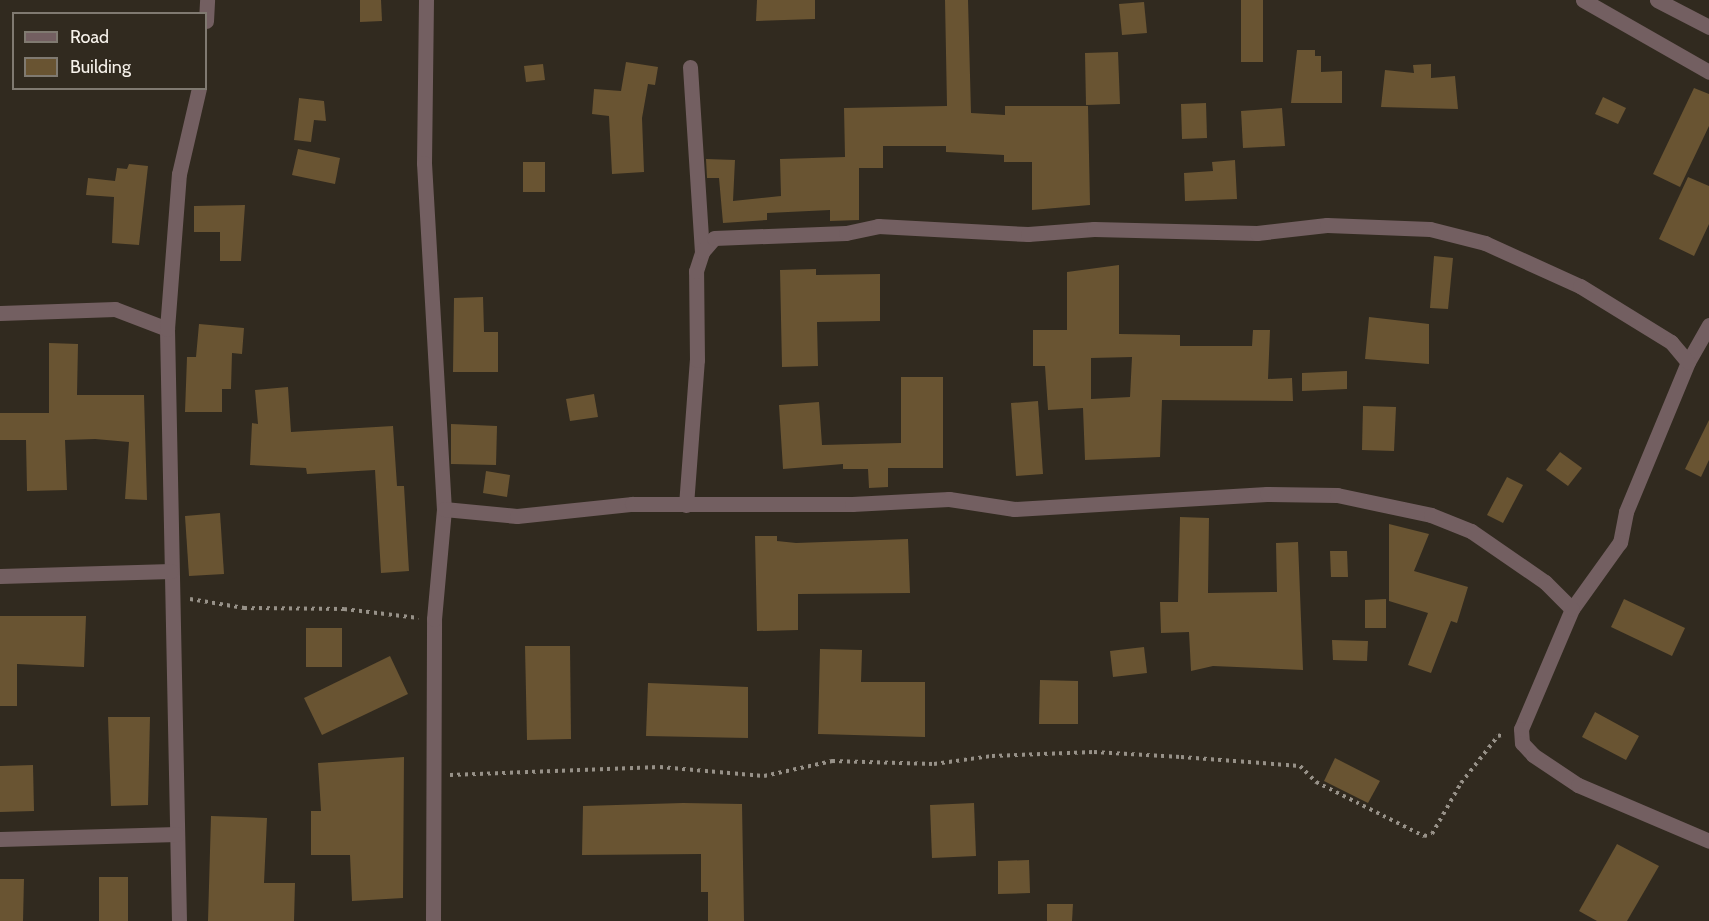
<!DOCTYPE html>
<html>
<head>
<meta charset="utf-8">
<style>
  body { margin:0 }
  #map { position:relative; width:1709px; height:921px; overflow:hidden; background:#312a1f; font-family:Cabin,sans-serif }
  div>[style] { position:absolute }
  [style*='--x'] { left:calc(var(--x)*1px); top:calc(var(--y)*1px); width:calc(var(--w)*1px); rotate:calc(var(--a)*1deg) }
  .building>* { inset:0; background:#695432 }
  .path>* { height:4px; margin-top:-2px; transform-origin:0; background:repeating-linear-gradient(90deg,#979188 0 3px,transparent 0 7.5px) }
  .street>* { height:15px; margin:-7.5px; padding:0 7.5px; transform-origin:7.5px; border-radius:7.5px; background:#735f61 }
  span { translate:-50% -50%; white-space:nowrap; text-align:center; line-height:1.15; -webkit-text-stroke:4.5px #312a1f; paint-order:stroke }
  .legend { position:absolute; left:12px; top:12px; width:195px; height:78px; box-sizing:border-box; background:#312a1f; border:2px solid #807a71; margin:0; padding:8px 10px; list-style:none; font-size:18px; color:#f7f2eb }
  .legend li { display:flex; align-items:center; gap:12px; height:30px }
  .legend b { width:30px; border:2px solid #807a71 }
</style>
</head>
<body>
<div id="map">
  <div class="building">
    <i style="clip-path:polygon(360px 0,381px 0,382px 21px,360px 22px)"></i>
    <i style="clip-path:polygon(757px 0,815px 0,815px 19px,756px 21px)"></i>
    <i style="clip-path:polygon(945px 0,968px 0,971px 113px,1005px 115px,1005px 106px,1088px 106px,1090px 205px,1032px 210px,1032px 162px,1004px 162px,1004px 155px,946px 152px,946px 146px,883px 146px,883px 168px,859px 168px,859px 220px,830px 221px,830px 210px,767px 213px,767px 220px,723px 223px,719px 178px,707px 178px,706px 159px,735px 160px,733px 201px,781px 196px,780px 159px,845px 157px,844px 108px,947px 106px)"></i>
    <i style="clip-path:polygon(1241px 0,1263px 0,1263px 62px,1241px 62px)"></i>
    <i style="clip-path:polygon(1144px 2px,1147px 33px,1122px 35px,1119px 4px)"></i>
    <i style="clip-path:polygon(1297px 50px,1315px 50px,1315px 56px,1321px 56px,1321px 72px,1342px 71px,1342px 103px,1291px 103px)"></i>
    <i style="clip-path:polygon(1118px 52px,1120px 104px,1086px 105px,1085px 53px)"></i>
    <i style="clip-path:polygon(626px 62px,658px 67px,655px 85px,648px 84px,642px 118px,644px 172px,612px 174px,609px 116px,592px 114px,594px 89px,621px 91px)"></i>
    <i style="clip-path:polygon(543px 64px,545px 80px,526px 82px,524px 66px)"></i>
    <i style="clip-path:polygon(1431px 64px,1431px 78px,1455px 76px,1458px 109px,1381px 107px,1385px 70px,1414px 73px,1413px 65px)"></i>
    <i style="clip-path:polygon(1694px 88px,1709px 94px,1709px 126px,1680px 187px,1653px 174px)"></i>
    <i style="clip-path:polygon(1603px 97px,1626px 108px,1618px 124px,1595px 114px)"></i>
    <i style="clip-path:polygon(299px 98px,324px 101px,326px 121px,314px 120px,311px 142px,294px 140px)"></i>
    <i style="clip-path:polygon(1206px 103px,1207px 138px,1182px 139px,1181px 104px)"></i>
    <i style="clip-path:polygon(1282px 108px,1285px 146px,1243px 148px,1241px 111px)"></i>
    <i style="clip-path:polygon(298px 149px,340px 158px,335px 184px,292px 175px)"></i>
    <i style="clip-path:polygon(1235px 160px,1237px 199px,1185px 201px,1184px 173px,1213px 171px,1212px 162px)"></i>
    <i style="clip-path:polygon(523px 162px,545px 162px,545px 192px,523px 192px)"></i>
    <i style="clip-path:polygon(129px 164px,148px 166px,139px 245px,112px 243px,114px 197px,86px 195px,88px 178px,115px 181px,117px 168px,127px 169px)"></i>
    <i style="clip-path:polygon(1688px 177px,1709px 186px,1709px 224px,1694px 256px,1659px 239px)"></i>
    <i style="clip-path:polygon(245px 205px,241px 261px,220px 261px,220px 232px,194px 232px,194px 206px)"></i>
    <i style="clip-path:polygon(1434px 256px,1453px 258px,1448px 309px,1430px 308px)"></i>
    <i style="clip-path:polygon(evenodd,1119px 265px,1119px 334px,1180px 335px,1180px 346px,1252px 346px,1253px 330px,1270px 330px,1268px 379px,1292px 378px,1293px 401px,1162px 400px,1160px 457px,1085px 460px,1083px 408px,1048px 410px,1045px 366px,1033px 366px,1033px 330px,1067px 330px,1067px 272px,1119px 265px,1132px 357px,1130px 397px,1091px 399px,1091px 358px,1132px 357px)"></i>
    <i style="clip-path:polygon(816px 269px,816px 275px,880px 274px,880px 321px,817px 322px,818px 366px,782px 367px,780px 270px)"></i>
    <i style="clip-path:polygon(483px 297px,484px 332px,498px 332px,498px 372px,453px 372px,454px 298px)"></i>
    <i style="clip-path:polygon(1369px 317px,1429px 324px,1429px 364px,1365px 359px)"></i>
    <i style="clip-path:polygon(199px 324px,244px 328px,242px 354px,232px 353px,231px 389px,222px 389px,222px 412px,185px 412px,187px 357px,196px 357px)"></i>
    <i style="clip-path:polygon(49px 343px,78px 344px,77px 395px,144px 395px,147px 500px,125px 499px,129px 442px,95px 439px,65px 440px,67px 490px,27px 491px,26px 440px,0 440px,0 413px,49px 413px)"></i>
    <i style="clip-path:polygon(1347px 371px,1347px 389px,1302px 391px,1302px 373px)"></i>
    <i style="clip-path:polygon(901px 377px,943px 377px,943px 468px,888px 468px,888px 487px,869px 488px,868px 469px,843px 469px,843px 464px,783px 469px,779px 405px,819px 402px,822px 445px,901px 443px)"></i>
    <i style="clip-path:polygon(288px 387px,291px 432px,393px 426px,397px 486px,404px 486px,409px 571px,381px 573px,375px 470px,307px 474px,306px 468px,250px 465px,252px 423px,258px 424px,255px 390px)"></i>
    <i style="clip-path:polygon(594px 394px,598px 417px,570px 421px,566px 399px)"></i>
    <i style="clip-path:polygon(1038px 401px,1043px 474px,1016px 476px,1011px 403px)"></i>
    <i style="clip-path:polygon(1363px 406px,1396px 407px,1394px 451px,1362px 450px)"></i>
    <i style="clip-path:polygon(1709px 420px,1709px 460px,1701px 477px,1685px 469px)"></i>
    <i style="clip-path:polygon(451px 424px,497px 426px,496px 465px,451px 464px)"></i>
    <i style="clip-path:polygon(1560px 452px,1582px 468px,1568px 486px,1546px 470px)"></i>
    <i style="clip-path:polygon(486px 471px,510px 475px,507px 497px,483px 493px)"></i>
    <i style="clip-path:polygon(1507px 477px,1523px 485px,1503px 523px,1487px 515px)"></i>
    <i style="clip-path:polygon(220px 513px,224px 574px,189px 576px,185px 516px)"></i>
    <i style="clip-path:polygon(1180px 517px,1209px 518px,1208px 593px,1277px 592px,1276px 543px,1298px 542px,1303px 670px,1213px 666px,1191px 671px,1189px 632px,1161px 633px,1160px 602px,1178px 602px)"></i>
    <i style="clip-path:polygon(1389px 524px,1429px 534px,1414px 571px,1468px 587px,1457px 623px,1451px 621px,1431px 673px,1408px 665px,1428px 613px,1389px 601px)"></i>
    <i style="clip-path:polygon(755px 536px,777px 536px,777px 541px,796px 543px,908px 539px,910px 593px,798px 594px,798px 630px,757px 631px)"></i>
    <i style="clip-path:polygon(1330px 551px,1347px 551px,1348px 577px,1331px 577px)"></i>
    <i style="clip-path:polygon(1386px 599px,1386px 628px,1365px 628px,1365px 600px)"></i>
    <i style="clip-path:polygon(1624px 599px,1685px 628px,1672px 656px,1611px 627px)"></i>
    <i style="clip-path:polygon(0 616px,86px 616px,84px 667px,17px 664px,17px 706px,0 706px)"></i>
    <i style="clip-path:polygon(306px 628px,342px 628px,342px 667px,306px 667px)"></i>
    <i style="clip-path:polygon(1332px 640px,1368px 641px,1367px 661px,1333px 660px)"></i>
    <i style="clip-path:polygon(525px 646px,570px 646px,571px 739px,527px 740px)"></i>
    <i style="clip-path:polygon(1144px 647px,1147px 673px,1113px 677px,1110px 651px)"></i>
    <i style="clip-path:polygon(820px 649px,862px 650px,861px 682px,925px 682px,925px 737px,818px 734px)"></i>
    <i style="clip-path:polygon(390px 656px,408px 694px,322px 735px,304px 698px)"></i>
    <i style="clip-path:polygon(1040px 680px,1078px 681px,1078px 724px,1039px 724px)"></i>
    <i style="clip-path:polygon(648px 683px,748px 687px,748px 738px,646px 736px)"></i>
    <i style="clip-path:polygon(1595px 712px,1639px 736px,1626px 760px,1582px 737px)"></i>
    <i style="clip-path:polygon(108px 717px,150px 717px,148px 805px,111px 806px)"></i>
    <i style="clip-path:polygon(404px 757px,403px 898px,352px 901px,350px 855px,311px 855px,311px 811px,321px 811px,318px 763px)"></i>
    <i style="clip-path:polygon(1335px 758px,1380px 781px,1368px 803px,1324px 781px)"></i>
    <i style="clip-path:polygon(33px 765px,34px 811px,0 812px,0 766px)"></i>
    <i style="clip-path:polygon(683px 803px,742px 804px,744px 921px,708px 921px,708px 892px,701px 892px,701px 854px,582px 855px,583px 806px)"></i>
    <i style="clip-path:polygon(974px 803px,976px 856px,932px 858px,930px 805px)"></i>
    <i style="clip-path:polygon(211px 816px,267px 818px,264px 883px,295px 883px,294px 921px,208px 921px)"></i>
    <i style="clip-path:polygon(1617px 844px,1659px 866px,1627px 921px,1597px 921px,1579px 911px)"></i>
    <i style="clip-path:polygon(1029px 860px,1030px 893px,998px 894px,998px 861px)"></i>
    <i style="clip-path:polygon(99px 877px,128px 877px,128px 921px,99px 921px)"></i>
    <i style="clip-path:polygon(0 879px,24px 879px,23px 921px,0 921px)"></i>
    <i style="clip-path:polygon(1047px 904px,1073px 904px,1072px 921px,1047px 921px)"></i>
  </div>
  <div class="path">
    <i style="--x:190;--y:599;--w:55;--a:9.5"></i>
    <i style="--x:244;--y:608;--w:100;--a:0.6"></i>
    <i style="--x:344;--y:609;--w:75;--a:6.9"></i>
    <i style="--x:450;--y:775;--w:210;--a:-2.2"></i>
    <i style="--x:660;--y:767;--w:104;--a:4.9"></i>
    <i style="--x:764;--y:776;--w:70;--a:-12.4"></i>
    <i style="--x:832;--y:761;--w:102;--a:1.7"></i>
    <i style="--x:934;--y:764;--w:59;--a:-7.9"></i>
    <i style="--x:992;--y:756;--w:102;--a:-2.2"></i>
    <i style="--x:1094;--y:752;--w:87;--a:3.3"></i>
    <i style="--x:1181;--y:757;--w:119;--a:4.3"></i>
    <i style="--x:1300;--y:766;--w:23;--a:45"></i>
    <i style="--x:1316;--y:782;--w:121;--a:26.6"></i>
    <i style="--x:1424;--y:836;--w:8;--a:-14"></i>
    <i style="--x:1432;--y:834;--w:59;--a:-60.4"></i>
    <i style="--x:1461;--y:783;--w:60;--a:-51.8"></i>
    <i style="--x:1498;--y:736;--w:7;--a:-16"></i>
  </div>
  <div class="street">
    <i style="--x:426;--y:0;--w:163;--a:90.7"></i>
    <i style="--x:424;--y:163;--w:347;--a:86.7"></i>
    <i style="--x:1583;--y:0;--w:145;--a:29.7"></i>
    <i style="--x:1657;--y:0;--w:59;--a:27.4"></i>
    <i style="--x:206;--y:21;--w:21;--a:-87"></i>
    <i style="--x:690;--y:67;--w:185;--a:86.3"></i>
    <i style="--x:0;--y:313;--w:115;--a:-2"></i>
    <i style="--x:115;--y:309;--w:56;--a:21"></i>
    <i style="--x:167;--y:329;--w:592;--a:88.84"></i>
    <i style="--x:1709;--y:325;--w:43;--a:119.6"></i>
    <i style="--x:1688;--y:362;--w:162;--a:112.5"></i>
    <i style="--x:1626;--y:512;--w:31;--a:101"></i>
    <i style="--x:1620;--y:542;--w:82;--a:125.6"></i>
    <i style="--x:1572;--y:609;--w:130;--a:113"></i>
    <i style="--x:1521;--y:729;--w:14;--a:86"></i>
    <i style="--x:1522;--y:743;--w:16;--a:47"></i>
    <i style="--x:1533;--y:755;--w:54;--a:33.7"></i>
    <i style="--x:1578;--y:785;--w:142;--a:23.1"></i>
    <i style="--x:167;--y:329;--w:155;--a:-85.6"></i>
    <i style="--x:179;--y:174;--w:88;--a:-76.9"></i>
    <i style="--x:686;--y:505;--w:145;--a:-85.7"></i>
    <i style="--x:697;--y:360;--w:89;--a:-90.6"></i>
    <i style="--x:696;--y:271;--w:20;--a:-72"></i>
    <i style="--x:702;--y:252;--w:18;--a:-49"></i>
    <i style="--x:714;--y:238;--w:132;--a:-2.2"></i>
    <i style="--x:846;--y:233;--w:33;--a:-12"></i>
    <i style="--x:878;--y:226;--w:150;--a:3.1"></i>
    <i style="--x:1028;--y:234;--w:66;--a:-4.3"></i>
    <i style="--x:1094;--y:229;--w:163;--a:1.4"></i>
    <i style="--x:1257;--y:233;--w:70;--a:-6.5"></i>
    <i style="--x:1327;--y:225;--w:103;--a:2.2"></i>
    <i style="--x:1430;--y:229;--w:57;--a:14.3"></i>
    <i style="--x:1485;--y:243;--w:104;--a:24.4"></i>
    <i style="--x:1580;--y:286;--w:107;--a:31.6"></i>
    <i style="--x:1671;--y:342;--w:26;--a:50"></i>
    <i style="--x:0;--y:576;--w:171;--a:-1.7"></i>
    <i style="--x:0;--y:839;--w:177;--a:-1.6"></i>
    <i style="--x:433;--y:921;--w:302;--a:-89.8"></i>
    <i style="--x:434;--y:619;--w:110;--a:-84.8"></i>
    <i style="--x:444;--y:509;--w:73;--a:5.5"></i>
    <i style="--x:517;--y:516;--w:116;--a:-6"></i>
    <i style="--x:632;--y:504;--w:220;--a:0"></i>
    <i style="--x:852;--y:504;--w:97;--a:-3"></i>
    <i style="--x:949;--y:499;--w:66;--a:8.7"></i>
    <i style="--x:1014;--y:509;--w:253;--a:-3.4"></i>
    <i style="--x:1267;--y:494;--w:70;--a:0.8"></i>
    <i style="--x:1337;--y:495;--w:96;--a:12"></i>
    <i style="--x:1431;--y:515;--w:43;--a:21.8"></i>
    <i style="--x:1471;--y:531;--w:90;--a:34.6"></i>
    <i style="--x:1545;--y:582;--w:38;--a:45"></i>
  </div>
  <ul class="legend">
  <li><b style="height:8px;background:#735f61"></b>Road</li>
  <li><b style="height:16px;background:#695432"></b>Building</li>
  </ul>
</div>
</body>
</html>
